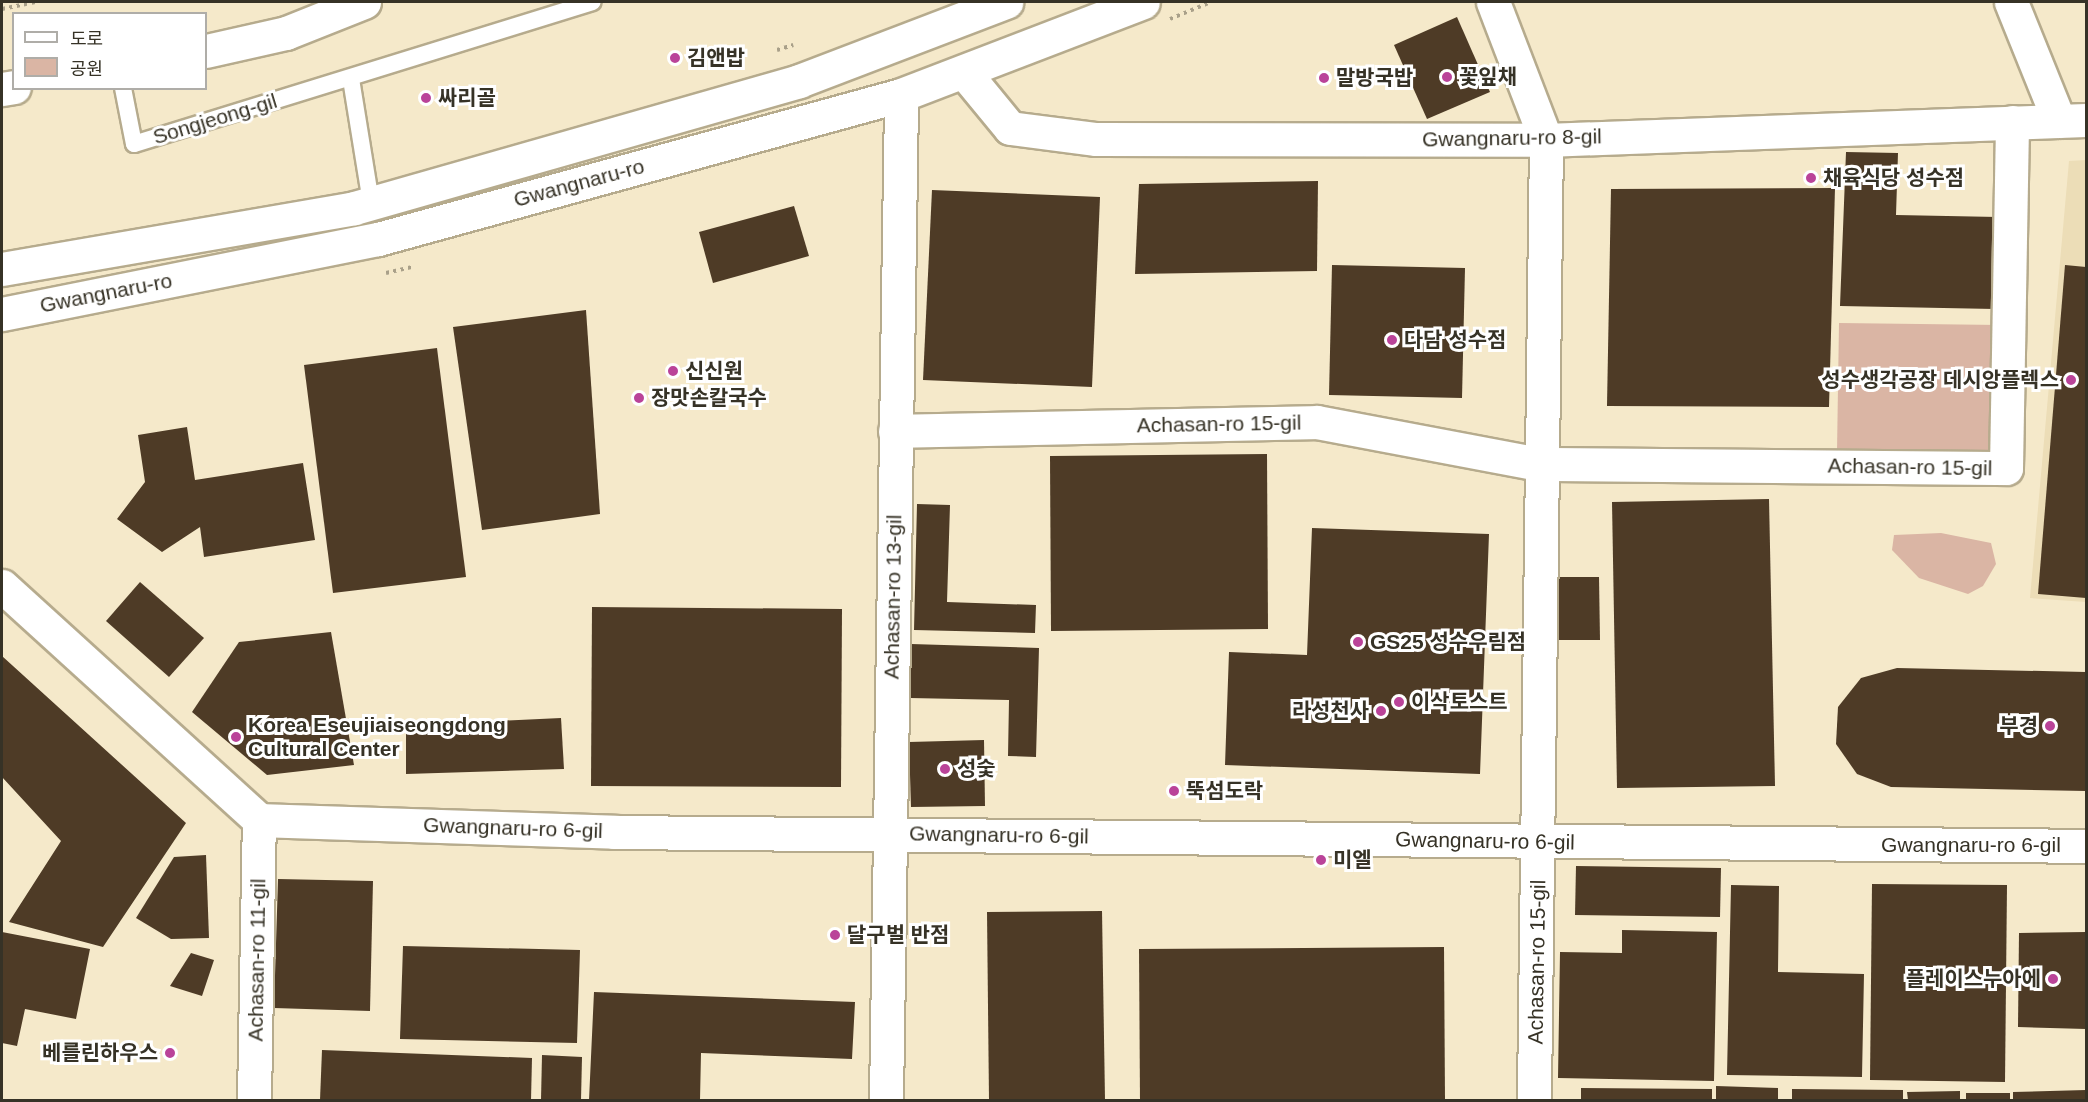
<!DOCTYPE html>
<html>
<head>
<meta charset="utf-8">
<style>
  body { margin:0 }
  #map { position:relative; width:2088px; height:1102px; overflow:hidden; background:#f5e9ca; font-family:Arial,"Noto Sans KR",sans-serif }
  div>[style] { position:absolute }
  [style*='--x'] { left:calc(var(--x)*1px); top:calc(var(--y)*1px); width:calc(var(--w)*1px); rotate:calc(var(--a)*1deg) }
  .built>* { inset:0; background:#ecddb7 }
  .green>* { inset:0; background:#dab5a4 }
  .building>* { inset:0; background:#4e3b26 }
  .path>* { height:4px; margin-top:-2px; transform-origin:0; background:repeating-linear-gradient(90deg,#a9a089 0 3px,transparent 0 7.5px) }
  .roads { filter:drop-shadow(2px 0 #b6ab8d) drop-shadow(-2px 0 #b6ab8d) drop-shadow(0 2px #b6ab8d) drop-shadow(0 -2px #b6ab8d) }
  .service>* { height:16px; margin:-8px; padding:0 8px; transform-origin:8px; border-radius:8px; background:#fff }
  .minor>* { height:33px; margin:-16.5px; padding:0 16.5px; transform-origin:16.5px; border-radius:16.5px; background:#fff }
  .secondary>* { height:33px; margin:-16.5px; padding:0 16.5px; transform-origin:16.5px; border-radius:16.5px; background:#fff }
  .dots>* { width:16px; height:16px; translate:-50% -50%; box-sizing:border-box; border:3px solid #fff; border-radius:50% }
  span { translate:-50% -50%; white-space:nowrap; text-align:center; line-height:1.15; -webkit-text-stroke:6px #fff; paint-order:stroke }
  .poi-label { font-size:21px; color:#363226; font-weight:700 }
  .left { translate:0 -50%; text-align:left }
  .right { translate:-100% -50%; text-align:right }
  .street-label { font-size:21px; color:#363226 }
  .frame { position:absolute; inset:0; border:3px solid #363226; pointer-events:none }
  .legend { position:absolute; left:12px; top:12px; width:195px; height:78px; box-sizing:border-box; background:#fff; border:2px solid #afada8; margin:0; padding:8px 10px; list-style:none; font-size:18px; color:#363226 }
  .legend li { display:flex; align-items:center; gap:12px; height:30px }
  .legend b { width:30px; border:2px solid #afada8 }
</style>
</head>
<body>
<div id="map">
  <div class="built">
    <i style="clip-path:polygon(2086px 160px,2086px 602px,2030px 598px,2069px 161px)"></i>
  </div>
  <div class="green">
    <i style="clip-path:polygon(1839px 323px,2000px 325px,1998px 454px,1837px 451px)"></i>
    <i style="clip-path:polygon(1941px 533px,1991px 543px,1996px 564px,1983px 586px,1968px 594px,1919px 578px,1892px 550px,1894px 535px)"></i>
  </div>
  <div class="building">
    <i style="clip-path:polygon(1457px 17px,1490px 92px,1427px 119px,1394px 45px)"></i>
    <i style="clip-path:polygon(1846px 152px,1898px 153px,1896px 215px,1998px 217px,1995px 309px,1840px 306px)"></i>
    <i style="clip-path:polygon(1318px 181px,1317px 271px,1135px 274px,1139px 184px)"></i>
    <i style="clip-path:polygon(1835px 188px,1829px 407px,1607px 406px,1611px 189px)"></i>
    <i style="clip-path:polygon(932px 190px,1100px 197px,1092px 387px,923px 380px)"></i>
    <i style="clip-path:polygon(794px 206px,809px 256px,713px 283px,699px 232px)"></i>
    <i style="clip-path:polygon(1332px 265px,1465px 268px,1462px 398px,1329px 395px)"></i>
    <i style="clip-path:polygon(2065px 265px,2086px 267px,2086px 598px,2038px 594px)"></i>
    <i style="clip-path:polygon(586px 310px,600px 514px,482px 530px,453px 327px)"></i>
    <i style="clip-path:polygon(437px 348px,466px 577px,333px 593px,304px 365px)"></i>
    <i style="clip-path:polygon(187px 427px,195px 480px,303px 463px,315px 540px,204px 557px,200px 527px,162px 552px,117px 519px,145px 482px,138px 435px)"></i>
    <i style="clip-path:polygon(1267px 454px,1268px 629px,1051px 631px,1050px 456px)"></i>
    <i style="clip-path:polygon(1769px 499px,1775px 786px,1617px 788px,1612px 502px)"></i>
    <i style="clip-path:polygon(917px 504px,950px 505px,947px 602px,1036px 605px,1035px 633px,914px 630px)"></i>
    <i style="clip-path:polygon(1312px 528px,1489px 534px,1480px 774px,1225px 765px,1229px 652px,1307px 655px)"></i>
    <i style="clip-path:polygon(1559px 577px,1599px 577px,1600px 640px,1559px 640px)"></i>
    <i style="clip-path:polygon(140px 582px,204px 638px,169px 677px,106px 621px)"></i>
    <i style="clip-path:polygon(592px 607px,842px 609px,841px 787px,591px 786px)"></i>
    <i style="clip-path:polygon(331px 632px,354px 765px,267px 775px,192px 712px,239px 642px)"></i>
    <i style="clip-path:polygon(911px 644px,1039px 648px,1036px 757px,1008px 756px,1009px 700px,910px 698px)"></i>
    <i style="clip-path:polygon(2px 656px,186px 823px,103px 947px,9px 922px,61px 841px,2px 777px)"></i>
    <i style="clip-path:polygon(1897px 668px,2086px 672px,2086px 791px,1891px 787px,1857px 774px,1836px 744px,1838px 707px,1861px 678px)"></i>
    <i style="clip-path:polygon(561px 718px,564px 769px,406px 774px,406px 725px)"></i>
    <i style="clip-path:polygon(984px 740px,985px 806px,911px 807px,909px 742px)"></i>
    <i style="clip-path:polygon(206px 855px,209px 938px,171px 939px,136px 918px,174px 857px)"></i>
    <i style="clip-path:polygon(1576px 866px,1721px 868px,1720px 917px,1575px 915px)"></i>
    <i style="clip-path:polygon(278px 879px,373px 881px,370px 1011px,274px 1008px)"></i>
    <i style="clip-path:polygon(1872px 884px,2007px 885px,2005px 1082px,1870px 1080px)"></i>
    <i style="clip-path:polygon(1731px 885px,1779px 886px,1778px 972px,1864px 974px,1862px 1077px,1727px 1075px)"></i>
    <i style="clip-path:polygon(1102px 911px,1105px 1100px,989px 1100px,987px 912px)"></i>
    <i style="clip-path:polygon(1622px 930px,1717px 932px,1714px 1081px,1558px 1078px,1560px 952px,1622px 953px)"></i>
    <i style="clip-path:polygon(2px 932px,90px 949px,76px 1019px,25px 1009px,17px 1046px,2px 1043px)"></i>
    <i style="clip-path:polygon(2086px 932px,2086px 1029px,2018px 1027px,2019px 933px)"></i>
    <i style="clip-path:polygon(403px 946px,580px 950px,577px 1043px,400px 1039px)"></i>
    <i style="clip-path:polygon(1444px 947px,1445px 1100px,1140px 1100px,1139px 949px)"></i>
    <i style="clip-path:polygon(191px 953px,214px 960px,202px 996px,170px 986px)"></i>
    <i style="clip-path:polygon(594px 992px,855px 1002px,852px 1059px,701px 1053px,700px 1100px,589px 1100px)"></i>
    <i style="clip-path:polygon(322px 1050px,532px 1058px,531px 1100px,320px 1100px)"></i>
    <i style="clip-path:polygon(542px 1055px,582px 1057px,581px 1100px,541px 1100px)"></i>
    <i style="clip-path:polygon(1716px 1086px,1778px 1088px,1778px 1100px,1716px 1100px)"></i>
    <i style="clip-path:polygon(1581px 1088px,1712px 1089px,1712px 1100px,1581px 1100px)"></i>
    <i style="clip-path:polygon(1792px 1089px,1903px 1090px,1903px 1100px,1792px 1100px)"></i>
    <i style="clip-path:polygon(2086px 1090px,2086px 1100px,2013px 1100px,2013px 1092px)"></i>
    <i style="clip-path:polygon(1960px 1091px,1960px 1100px,1908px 1100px,1907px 1092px)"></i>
    <i style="clip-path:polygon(1966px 1093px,2010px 1093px,2010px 1100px,1966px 1100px)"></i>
  </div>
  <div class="path">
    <i style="--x:2;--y:9;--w:34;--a:-12"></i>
    <i style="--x:1170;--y:19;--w:44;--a:-22.5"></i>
    <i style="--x:777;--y:50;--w:17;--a:-17"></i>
    <i style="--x:386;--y:273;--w:26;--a:-13"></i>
  </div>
  <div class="roads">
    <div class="service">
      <i style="--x:351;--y:79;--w:125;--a:80.8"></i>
      <i style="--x:123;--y:88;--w:57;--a:78.9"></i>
      <i style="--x:134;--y:144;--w:480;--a:-17.2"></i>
    </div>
    <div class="minor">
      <i style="--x:1493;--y:2;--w:148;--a:69"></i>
      <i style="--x:1546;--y:140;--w:960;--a:90.72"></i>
      <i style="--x:2011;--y:2;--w:128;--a:68"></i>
      <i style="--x:206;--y:51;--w:82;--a:-12.7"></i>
      <i style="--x:286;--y:33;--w:84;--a:-21.7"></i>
      <i style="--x:964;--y:72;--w:72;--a:50.6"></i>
      <i style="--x:1010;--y:128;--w:87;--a:7.3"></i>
      <i style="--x:1096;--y:139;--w:450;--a:0.1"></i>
      <i style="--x:1546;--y:140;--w:540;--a:-2.12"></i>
      <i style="--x:2;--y:89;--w:12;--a:-9"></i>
      <i style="--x:895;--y:431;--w:422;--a:-1.2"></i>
      <i style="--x:1317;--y:422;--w:227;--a:10.7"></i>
      <i style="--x:1540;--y:464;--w:466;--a:0.5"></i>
      <i style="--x:2006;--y:468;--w:346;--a:-89"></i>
      <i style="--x:2;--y:586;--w:348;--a:42.3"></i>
      <i style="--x:259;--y:820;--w:355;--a:1.9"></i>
      <i style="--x:614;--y:832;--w:1472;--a:0.54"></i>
      <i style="--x:254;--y:1100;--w:280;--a:-89"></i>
      <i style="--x:886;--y:1100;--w:1005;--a:-89.14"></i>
    </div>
    <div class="secondary">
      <i style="--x:2;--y:269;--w:357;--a:-9.8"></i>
      <i style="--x:354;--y:208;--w:463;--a:-15.9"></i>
      <i style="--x:799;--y:81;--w:222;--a:-20.9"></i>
      <i style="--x:2;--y:314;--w:383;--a:-11.3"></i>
      <i style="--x:378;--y:239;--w:542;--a:-15.39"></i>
      <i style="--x:901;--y:95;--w:259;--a:-21"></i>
    </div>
  </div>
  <div class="dots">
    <i style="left:675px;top:58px;background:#ba4399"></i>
    <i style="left:1447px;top:77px;background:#ba4399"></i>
    <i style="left:1324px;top:78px;background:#ba4399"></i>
    <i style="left:426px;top:98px;background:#ba4399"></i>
    <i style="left:1811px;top:178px;background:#ba4399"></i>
    <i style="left:1392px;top:340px;background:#ba4399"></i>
    <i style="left:673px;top:371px;background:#ba4399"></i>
    <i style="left:2071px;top:380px;background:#ba4399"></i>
    <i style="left:639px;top:398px;background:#ba4399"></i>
    <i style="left:1358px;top:642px;background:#ba4399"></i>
    <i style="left:1399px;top:702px;background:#ba4399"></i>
    <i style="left:1381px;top:711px;background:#ba4399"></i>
    <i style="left:2050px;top:726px;background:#ba4399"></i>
    <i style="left:236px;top:737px;background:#ba4399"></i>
    <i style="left:945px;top:769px;background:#ba4399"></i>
    <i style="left:1174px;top:791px;background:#ba4399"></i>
    <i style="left:1321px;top:860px;background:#ba4399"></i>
    <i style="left:835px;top:935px;background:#ba4399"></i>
    <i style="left:2053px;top:979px;background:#ba4399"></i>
    <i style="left:170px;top:1053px;background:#ba4399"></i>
  </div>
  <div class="poi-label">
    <span class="left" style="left:687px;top:58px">김앤밥</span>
    <span class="left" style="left:1459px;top:77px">꽃잎채</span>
    <span class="left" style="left:1336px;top:78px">말방국밥</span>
    <span class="left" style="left:438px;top:98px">싸리골</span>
    <span class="left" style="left:1823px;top:178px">채육식당 성수점</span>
    <span class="left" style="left:1404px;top:340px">다담 성수점</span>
    <span class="left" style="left:685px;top:371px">신신원</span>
    <span class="right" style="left:2059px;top:380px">성수생각공장 데시앙플렉스</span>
    <span class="left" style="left:651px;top:398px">장맛손칼국수</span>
    <span class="left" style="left:1370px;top:642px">GS25 성수우림점</span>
    <span class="left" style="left:1411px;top:702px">이삭토스트</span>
    <span class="right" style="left:1369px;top:711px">라성천사</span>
    <span class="left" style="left:248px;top:737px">Korea Eseujiaiseongdong<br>Cultural Center</span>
    <span class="right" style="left:2038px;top:726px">부경</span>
    <span class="left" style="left:957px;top:769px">성숯</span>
    <span class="left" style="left:1186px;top:791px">뚝섬도락</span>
    <span class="left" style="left:1333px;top:860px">미엘</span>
    <span class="left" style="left:847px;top:935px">달구벌 반점</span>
    <span class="right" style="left:2041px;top:979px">플레이스누아에</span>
    <span class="right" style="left:158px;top:1053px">베를린하우스</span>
  </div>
  <div class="street-label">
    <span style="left:215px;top:119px;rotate:-17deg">Songjeong-gil</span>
    <span style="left:1512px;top:138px;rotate:-1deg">Gwangnaru-ro 8-gil</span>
    <span style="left:579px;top:183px;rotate:-15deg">Gwangnaru-ro</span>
    <span style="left:106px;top:293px;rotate:-11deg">Gwangnaru-ro</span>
    <span style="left:1219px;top:424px;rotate:-1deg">Achasan-ro 15-gil</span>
    <span style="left:1910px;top:467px;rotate:1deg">Achasan-ro 15-gil</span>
    <span style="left:893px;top:597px;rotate:-89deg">Achasan-ro 13-gil</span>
    <span style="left:513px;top:828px;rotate:2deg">Gwangnaru-ro 6-gil</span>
    <span style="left:999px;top:835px;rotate:1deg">Gwangnaru-ro 6-gil</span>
    <span style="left:1485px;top:841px;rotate:1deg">Gwangnaru-ro 6-gil</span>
    <span style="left:1971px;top:845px">Gwangnaru-ro 6-gil</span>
    <span style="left:257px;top:960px;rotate:-89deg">Achasan-ro 11-gil</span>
    <span style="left:1537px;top:962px;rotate:-89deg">Achasan-ro 15-gil</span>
  </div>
  <div class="frame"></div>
  <ul class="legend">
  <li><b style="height:8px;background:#fff"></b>도로</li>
  <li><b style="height:16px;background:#dab5a4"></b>공원</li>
  </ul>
</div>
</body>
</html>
